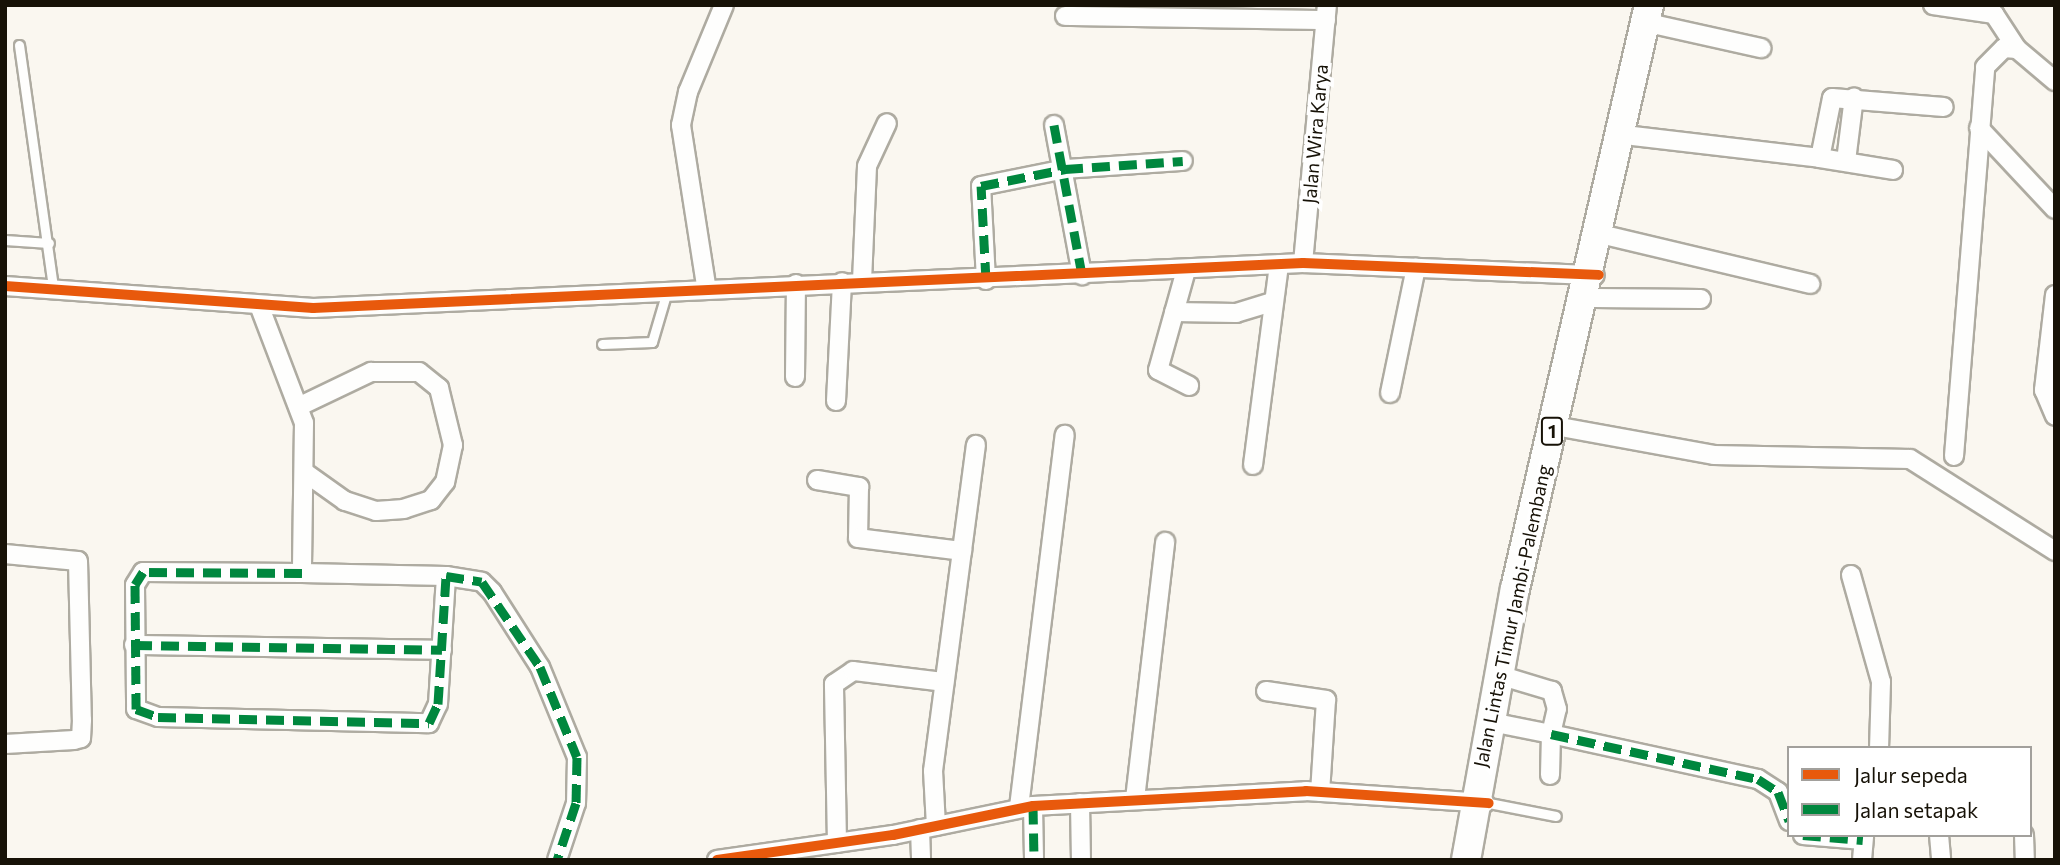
<!DOCTYPE html>
<html>
<head>
<meta charset="utf-8">
<style>
  body { margin:0 }
  #map { position:relative; width:2060px; height:865px; overflow:hidden; background:#faf7f0; font-family:Commissioner,sans-serif }
  div>[style] { position:absolute }
  [style*='--x'] { left:calc(var(--x)*1px); top:calc(var(--y)*1px); width:calc(var(--w)*1px); rotate:calc(var(--a)*1deg) }
  .roads { filter:drop-shadow(2px 0 #aeaba1) drop-shadow(-2px 0 #aeaba1) drop-shadow(0 2px #aeaba1) drop-shadow(0 -2px #aeaba1) }
  .service>* { height:9px; margin:-4.5px; padding:0 4.5px; transform-origin:4.5px; border-radius:4.5px; background:#fefefd }
  .minor>* { height:18px; margin:-9px; padding:0 9px; transform-origin:9px; border-radius:9px; background:#fefefd }
  .trunk>* { height:28px; margin:-14px; padding:0 14px; transform-origin:14px; border-radius:14px; background:#fefefd }
  .quiet>* { height:9px; margin-top:-4.5px; transform-origin:0; background:repeating-linear-gradient(90deg,#00873e 0 18px,transparent 0 27px) }
  .cycleway>* { height:10px; margin:-5px; padding:0 5px; transform-origin:5px; border-radius:5px; background:#e8590c }
  span { translate:-50% -50%; white-space:nowrap; text-align:center; line-height:1.15; -webkit-text-stroke:7px #fff; paint-order:stroke }
  .shield-label span { padding:2px 5px; background:#fff; border:2px solid; border-radius:5px; -webkit-text-stroke-width:0 }
  .shield-label { font-size:18px; color:#171207; font-weight:700 }
  .street-label { font-size:19px; color:#171207 }
  .frame { position:absolute; inset:0; border:7px solid #171207; pointer-events:none }
  .legend { position:absolute; left:1787px; top:746px; width:245px; height:91px; box-sizing:border-box; background:#fff; border:2px solid #a2a09c; margin:0; padding:9px 12px; list-style:none; font-size:21px; color:#171207 }
  .legend li { display:flex; align-items:center; gap:14px; height:35px }
  .legend b { width:35px; border:2px solid #a2a09c }
</style>
</head>
<body>
<div id="map">
  <div class="roads">
    <div class="service">
      <i style="--x:19;--y:45;--w:245;--a:82"></i>
      <i style="--x:5;--y:240;--w:44;--a:3.9"></i>
      <i style="--x:602;--y:344;--w:50;--a:-2.3"></i>
      <i style="--x:652;--y:342;--w:53;--a:-73.6"></i>
      <i style="--x:1489;--y:803;--w:68;--a:11"></i>
    </div>
    <div class="minor">
      <i style="--x:1933;--y:5;--w:62;--a:8.4"></i>
      <i style="--x:1994;--y:14;--w:42;--a:56.7"></i>
      <i style="--x:1065;--y:16;--w:261;--a:0.9"></i>
      <i style="--x:1657;--y:25;--w:107;--a:12.5"></i>
      <i style="--x:1054;--y:125;--w:153;--a:79.4"></i>
      <i style="--x:1979;--y:128;--w:111;--a:46.8"></i>
      <i style="--x:1633;--y:136;--w:188;--a:6.7"></i>
      <i style="--x:1820;--y:158;--w:61;--a:-78.7"></i>
      <i style="--x:1832;--y:98;--w:112;--a:4.6"></i>
      <i style="--x:1820;--y:158;--w:74;--a:9.3"></i>
      <i style="--x:1846;--y:161;--w:64;--a:-82.9"></i>
      <i style="--x:1609;--y:236;--w:207;--a:13.4"></i>
      <i style="--x:1303;--y:263;--w:259;--a:-84.7"></i>
      <i style="--x:1186;--y:270;--w:104;--a:105.6"></i>
      <i style="--x:1158;--y:370;--w:35;--a:27"></i>
      <i style="--x:986;--y:280;--w:94;--a:-93"></i>
      <i style="--x:981;--y:186;--w:86;--a:-11.4"></i>
      <i style="--x:1065;--y:169;--w:118;--a:-3.9"></i>
      <i style="--x:862;--y:281;--w:115;--a:-87.5"></i>
      <i style="--x:867;--y:166;--w:47;--a:-65.1"></i>
      <i style="--x:706;--y:285;--w:162;--a:-98.9"></i>
      <i style="--x:681;--y:125;--w:34;--a:-78"></i>
      <i style="--x:688;--y:92;--w:94;--a:-67.5"></i>
      <i style="--x:5;--y:286;--w:309;--a:4.1"></i>
      <i style="--x:313;--y:308;--w:991;--a:-2.6"></i>
      <i style="--x:1303;--y:263;--w:292;--a:2.4"></i>
      <i style="--x:2055;--y:295;--w:96;--a:96.6"></i>
      <i style="--x:2044;--y:390;--w:28;--a:67"></i>
      <i style="--x:1594;--y:298;--w:107;--a:0.5"></i>
      <i style="--x:259;--y:305;--w:126;--a:69.1"></i>
      <i style="--x:304;--y:423;--w:150;--a:90.8"></i>
      <i style="--x:302;--y:573;--w:144;--a:1.2"></i>
      <i style="--x:446;--y:576;--w:36;--a:9"></i>
      <i style="--x:482;--y:582;--w:14;--a:45"></i>
      <i style="--x:492;--y:592;--w:89;--a:57.4"></i>
      <i style="--x:540;--y:667;--w:97;--a:67.7"></i>
      <i style="--x:577;--y:757;--w:46;--a:91.2"></i>
      <i style="--x:576;--y:803;--w:60;--a:108.4"></i>
      <i style="--x:1174;--y:312;--w:62;--a:0.9"></i>
      <i style="--x:1236;--y:313;--w:39;--a:-17"></i>
      <i style="--x:795;--y:377;--w:93;--a:-89.4"></i>
      <i style="--x:1390;--y:393;--w:128;--a:-78.3"></i>
      <i style="--x:836;--y:401;--w:119;--a:-87.1"></i>
      <i style="--x:300;--y:406;--w:79;--a:-25.6"></i>
      <i style="--x:371;--y:372;--w:48;--a:0"></i>
      <i style="--x:419;--y:372;--w:26;--a:39"></i>
      <i style="--x:439;--y:388;--w:59;--a:76.2"></i>
      <i style="--x:453;--y:445;--w:38;--a:102"></i>
      <i style="--x:445;--y:482;--w:23;--a:128"></i>
      <i style="--x:431;--y:500;--w:28;--a:162"></i>
      <i style="--x:404;--y:509;--w:28;--a:176"></i>
      <i style="--x:376;--y:511;--w:33;--a:-162"></i>
      <i style="--x:345;--y:501;--w:47;--a:-144.6"></i>
      <i style="--x:1566;--y:428;--w:150;--a:10.3"></i>
      <i style="--x:1714;--y:455;--w:196;--a:1.2"></i>
      <i style="--x:1910;--y:459;--w:172;--a:32.4"></i>
      <i style="--x:1954;--y:456;--w:390;--a:-85.4"></i>
      <i style="--x:1985;--y:67;--w:27;--a:-45"></i>
      <i style="--x:2004;--y:48;--w:13;--a:4"></i>
      <i style="--x:2017;--y:49;--w:50;--a:40.1"></i>
      <i style="--x:1253;--y:465;--w:202;--a:-82.6"></i>
      <i style="--x:817;--y:480;--w:43;--a:9.5"></i>
      <i style="--x:859;--y:487;--w:51;--a:91.1"></i>
      <i style="--x:858;--y:538;--w:105;--a:7.1"></i>
      <i style="--x:5;--y:554;--w:73;--a:5.5"></i>
      <i style="--x:78;--y:561;--w:159;--a:88.6"></i>
      <i style="--x:82;--y:720;--w:18;--a:93"></i>
      <i style="--x:81;--y:738;--w:7;--a:164"></i>
      <i style="--x:74;--y:740;--w:69;--a:176.7"></i>
      <i style="--x:302;--y:573;--w:159;--a:-179.6"></i>
      <i style="--x:143;--y:572;--w:15;--a:122"></i>
      <i style="--x:135;--y:585;--w:124;--a:89.5"></i>
      <i style="--x:136;--y:709;--w:23;--a:20"></i>
      <i style="--x:158;--y:717;--w:271;--a:1.3"></i>
      <i style="--x:429;--y:723;--w:21;--a:-65"></i>
      <i style="--x:438;--y:704;--w:128;--a:-86.4"></i>
      <i style="--x:1851;--y:575;--w:111;--a:74.3"></i>
      <i style="--x:1881;--y:682;--w:66;--a:91.7"></i>
      <i style="--x:134;--y:645;--w:308;--a:0.9"></i>
      <i style="--x:1266;--y:691;--w:61;--a:8.5"></i>
      <i style="--x:1326;--y:700;--w:92;--a:93.7"></i>
      <i style="--x:1501;--y:724;--w:51;--a:11.3"></i>
      <i style="--x:1551;--y:734;--w:26;--a:-77"></i>
      <i style="--x:1557;--y:709;--w:19;--a:-106"></i>
      <i style="--x:1552;--y:691;--w:42;--a:-163.3"></i>
      <i style="--x:1550;--y:775;--w:41;--a:-88.6"></i>
      <i style="--x:1551;--y:734;--w:212;--a:12.3"></i>
      <i style="--x:1758;--y:779;--w:24;--a:33"></i>
      <i style="--x:1778;--y:792;--w:31;--a:69"></i>
      <i style="--x:1135;--y:799;--w:259;--a:-83.3"></i>
      <i style="--x:1080;--y:803;--w:57;--a:89"></i>
      <i style="--x:1033;--y:806;--w:54;--a:88.9"></i>
      <i style="--x:1019;--y:807;--w:375;--a:-83"></i>
      <i style="--x:936;--y:826;--w:55;--a:-93.1"></i>
      <i style="--x:933;--y:771;--w:329;--a:-82.5"></i>
      <i style="--x:920;--y:829;--w:31;--a:88"></i>
      <i style="--x:1803;--y:835;--w:60;--a:4.8"></i>
      <i style="--x:1939;--y:835;--w:25;--a:85"></i>
      <i style="--x:2024;--y:835;--w:25;--a:88"></i>
      <i style="--x:837;--y:843;--w:159;--a:-91.1"></i>
      <i style="--x:834;--y:684;--w:23;--a:-34"></i>
      <i style="--x:853;--y:671;--w:92;--a:6.9"></i>
      <i style="--x:717;--y:860;--w:178;--a:-8.1"></i>
      <i style="--x:893;--y:835;--w:143;--a:-11.7"></i>
      <i style="--x:1033;--y:806;--w:273;--a:-3.1"></i>
      <i style="--x:1306;--y:791;--w:179;--a:3.8"></i>
      <i style="--x:1862;--y:860;--w:25;--a:-85"></i>
    </div>
    <div class="trunk">
      <i style="--x:1466;--y:860;--w:275;--a:-79.8"></i>
      <i style="--x:1515;--y:589;--w:599;--a:-77.08"></i>
    </div>
  </div>
  <div class="quiet">
    <i style="--x:1054;--y:125;--w:153;--a:79.4"></i>
    <i style="--x:986;--y:280;--w:94;--a:-93"></i>
    <i style="--x:981;--y:186;--w:86;--a:-11.4"></i>
    <i style="--x:1065;--y:169;--w:118;--a:-3.9"></i>
    <i style="--x:302;--y:573;--w:159;--a:-179.6"></i>
    <i style="--x:143;--y:572;--w:15;--a:122"></i>
    <i style="--x:135;--y:585;--w:124;--a:89.5"></i>
    <i style="--x:136;--y:709;--w:23;--a:20"></i>
    <i style="--x:158;--y:717;--w:271;--a:1.3"></i>
    <i style="--x:429;--y:723;--w:21;--a:-65"></i>
    <i style="--x:438;--y:704;--w:128;--a:-86.4"></i>
    <i style="--x:446;--y:576;--w:36;--a:9"></i>
    <i style="--x:482;--y:582;--w:103;--a:55.7"></i>
    <i style="--x:540;--y:667;--w:97;--a:67.7"></i>
    <i style="--x:577;--y:757;--w:46;--a:91.2"></i>
    <i style="--x:576;--y:803;--w:60;--a:108.4"></i>
    <i style="--x:134;--y:645;--w:308;--a:0.9"></i>
    <i style="--x:1551;--y:734;--w:212;--a:12.3"></i>
    <i style="--x:1758;--y:779;--w:24;--a:33"></i>
    <i style="--x:1778;--y:792;--w:31;--a:69"></i>
    <i style="--x:1033;--y:806;--w:54;--a:88.9"></i>
    <i style="--x:1803;--y:835;--w:60;--a:4.8"></i>
  </div>
  <div class="cycleway">
    <i style="--x:5;--y:286;--w:309;--a:4.1"></i>
    <i style="--x:313;--y:308;--w:991;--a:-2.6"></i>
    <i style="--x:1303;--y:263;--w:296;--a:2.3"></i>
    <i style="--x:717;--y:860;--w:178;--a:-8.1"></i>
    <i style="--x:893;--y:835;--w:143;--a:-11.7"></i>
    <i style="--x:1033;--y:806;--w:273;--a:-3.1"></i>
    <i style="--x:1306;--y:791;--w:183;--a:3.8"></i>
  </div>
  <div class="shield-label">
    <span style="left:1552px;top:431px">1</span>
  </div>
  <div class="street-label">
    <span style="left:1315px;top:134px;rotate:-85deg">Jalan Wira Karya</span>
    <span style="left:1512px;top:616px;rotate:-78deg">Jalan Lintas Timur Jambi-Palembang</span>
  </div>
  <div class="frame"></div>
  <ul class="legend">
  <li><b style="height:9px;background:#e8590c"></b>Jalur sepeda</li>
  <li><b style="height:9px;background:#00873e"></b>Jalan setapak</li>
  </ul>
</div>
</body>
</html>
